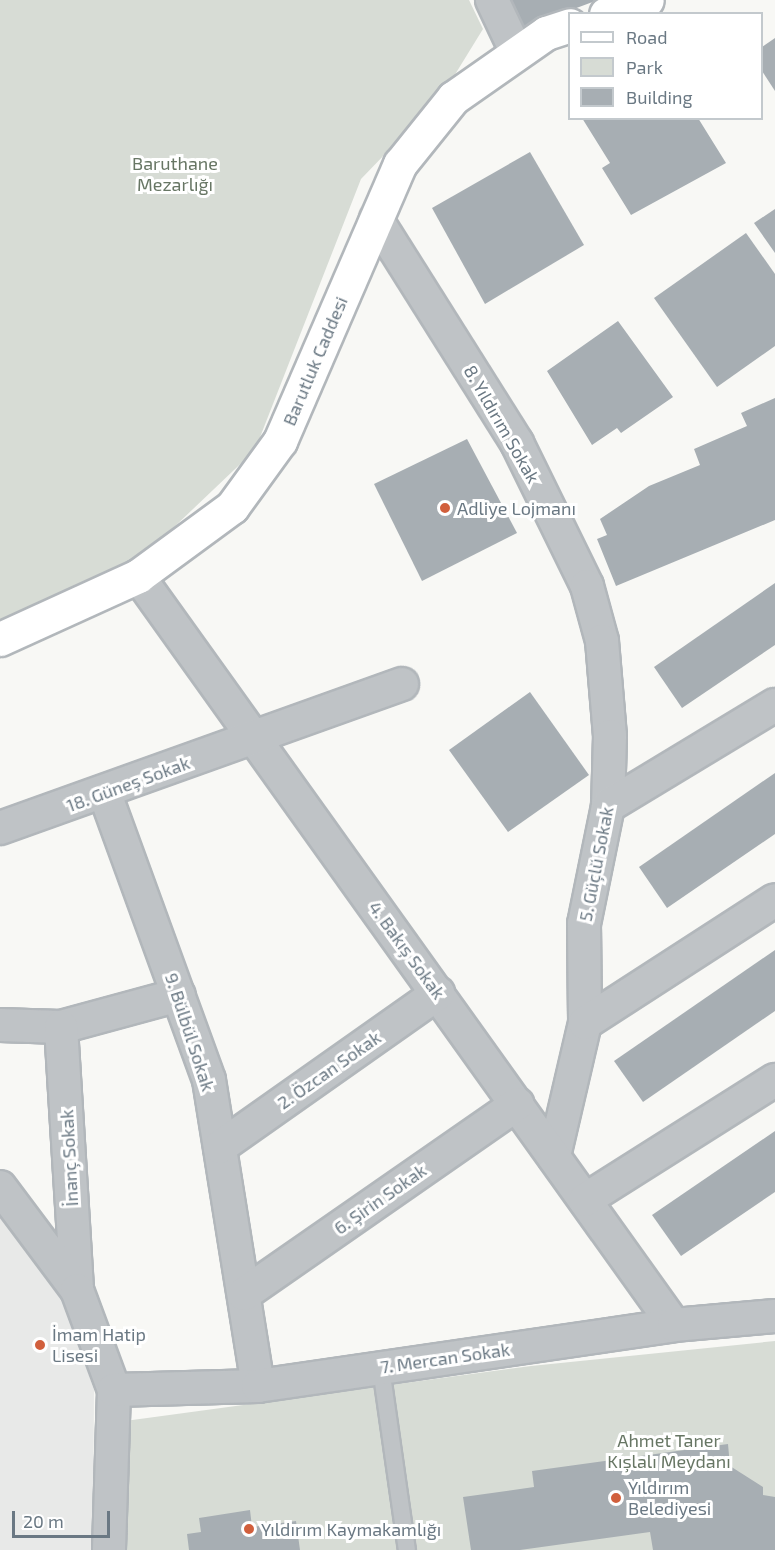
<!DOCTYPE html>
<html>
<head>
<meta charset="utf-8">
<style>
  body { margin:0 }
  #map { position:relative; width:775px; height:1550px; overflow:hidden; background:#f8f8f5; font-family:"Exo 2",sans-serif }
  div>[style] { position:absolute }
  [style*='--x'] { left:calc(var(--x)*1px); top:calc(var(--y)*1px); width:calc(var(--w)*1px); rotate:calc(var(--a)*1deg) }
  .built>* { inset:0; background:#e8e9e8 }
  .green>* { inset:0; background:#d7dcd5 }
  .building>* { inset:0; background:#a7aeb3 }
  .roads { filter:drop-shadow(2px 0 #b2b7bb) drop-shadow(-2px 0 #b2b7bb) drop-shadow(0 2px #b2b7bb) drop-shadow(0 -2px #b2b7bb) }
  .lane>* { height:16px; margin:-8px; padding:0 8px; transform-origin:8px; border-radius:8px; background:#bfc3c6 }
  .street>* { height:32px; margin:-16px; padding:0 16px; transform-origin:16px; border-radius:16px; background:#bfc3c6 }
  .secondary>* { height:33px; margin:-16.5px; padding:0 16.5px; transform-origin:16.5px; border-radius:16.5px; background:#fff }
  .dots>* { width:16px; height:16px; translate:-50% -50%; box-sizing:border-box; border:3px solid #fff; border-radius:50% }
  span { translate:-50% -50%; white-space:nowrap; text-align:center; line-height:1.15; -webkit-text-stroke:6px #fff; paint-order:stroke }
  .park-label { font-size:18px; color:#677664 }
  .street-label { font-size:18px; color:#6a7883 }
  .poi-label { font-size:18px; color:#6a7883 }
  .left { translate:0 -50%; text-align:left }
  .legend { position:absolute; left:568px; top:12px; width:195px; height:108px; box-sizing:border-box; background:#fff; border:2px solid #c3c9cd; margin:0; padding:8px 10px; list-style:none; font-size:18px; color:#6a7883 }
  .legend li { display:flex; align-items:center; gap:12px; height:30px }
  .legend b { width:30px; border:2px solid #c3c9cd }
  .scale { position:absolute; left:12px; top:1511px; width:98px; height:27px; box-sizing:border-box; border:3px solid #6a7883; border-top:0; padding-left:8px; font-size:18px; line-height:21px; white-space:nowrap; color:#6a7883; -webkit-text-stroke:4px #fff; paint-order:stroke }
</style>
</head>
<body>
<div id="map">
  <div class="built">
    <i style="clip-path:polygon(0 1212px,64px 1301px,94px 1390px,93px 1550px,0 1550px)"></i>
  </div>
  <div class="green">
    <i style="clip-path:polygon(0 0,469px 0,483px 29px,443px 94px,361px 179px,255px 450px,130px 569px,0 628px)"></i>
    <i style="clip-path:polygon(775px 1341px,775px 1550px,127px 1550px,125px 1421px,531px 1366px)"></i>
  </div>
  <div class="building">
    <i style="clip-path:polygon(506px 0,598px 0,517px 30px)"></i>
    <i style="clip-path:polygon(775px 38px,775px 91px,762px 71px,762px 47px)"></i>
    <i style="clip-path:polygon(582px 118px,698px 118px,726px 163px,631px 215px,602px 168px,610px 163px)"></i>
    <i style="clip-path:polygon(530px 152px,584px 245px,485px 304px,432px 208px)"></i>
    <i style="clip-path:polygon(775px 209px,775px 253px,754px 223px)"></i>
    <i style="clip-path:polygon(746px 233px,775px 274px,775px 346px,717px 387px,654px 298px)"></i>
    <i style="clip-path:polygon(618px 321px,673px 397px,621px 433px,617px 428px,592px 445px,547px 371px)"></i>
    <i style="clip-path:polygon(775px 398px,775px 520px,616px 586px,597px 539px,607px 535px,600px 519px,649px 486px,700px 465px,694px 449px,747px 426px,741px 413px)"></i>
    <i style="clip-path:polygon(467px 439px,517px 533px,422px 581px,374px 484px)"></i>
    <i style="clip-path:polygon(775px 583px,775px 645px,682px 708px,654px 667px)"></i>
    <i style="clip-path:polygon(530px 692px,589px 775px,508px 832px,449px 750px)"></i>
    <i style="clip-path:polygon(775px 773px,775px 834px,667px 908px,639px 867px)"></i>
    <i style="clip-path:polygon(775px 950px,775px 1011px,643px 1102px,614px 1061px)"></i>
    <i style="clip-path:polygon(775px 1131px,775px 1192px,681px 1256px,652px 1215px)"></i>
    <i style="clip-path:polygon(728px 1444px,730px 1466px,763px 1487px,763px 1495px,775px 1497px,775px 1550px,653px 1550px,650px 1532px,520px 1550px,471px 1550px,463px 1497px,534px 1487px,532px 1471px)"></i>
    <i style="clip-path:polygon(250px 1510px,252px 1527px,296px 1521px,300px 1550px,189px 1550px,187px 1534px,201px 1532px,199px 1518px)"></i>
  </div>
  <div class="roads">
    <div class="lane">
      <i style="--x:381;--y:1368;--w:184;--a:81.9"></i>
    </div>
    <div class="street">
      <i style="--x:492;--y:0;--w:59;--a:64.7"></i>
      <i style="--x:376;--y:219;--w:265;--a:57.8"></i>
      <i style="--x:517;--y:443;--w:159;--a:63.9"></i>
      <i style="--x:587;--y:586;--w:57;--a:74.7"></i>
      <i style="--x:602;--y:641;--w:95;--a:85.2"></i>
      <i style="--x:610;--y:736;--w:70;--a:91.6"></i>
      <i style="--x:608;--y:806;--w:120;--a:101.5"></i>
      <i style="--x:584;--y:924;--w:99;--a:89.4"></i>
      <i style="--x:585;--y:1023;--w:137;--a:103.1"></i>
      <i style="--x:138;--y:576;--w:921;--a:54.41"></i>
      <i style="--x:105;--y:794;--w:304;--a:70"></i>
      <i style="--x:209;--y:1080;--w:310;--a:80.9"></i>
      <i style="--x:608;--y:806;--w:195;--a:-31.2"></i>
      <i style="--x:0;--y:828;--w:427;--a:-19.7"></i>
      <i style="--x:585;--y:1023;--w:226;--a:-32.9"></i>
      <i style="--x:0;--y:1025;--w:61;--a:1.9"></i>
      <i style="--x:61;--y:1027;--w:122;--a:-15.2"></i>
      <i style="--x:61;--y:1027;--w:263;--a:86.5"></i>
      <i style="--x:220;--y:1147;--w:267;--a:-35.2"></i>
      <i style="--x:0;--y:1187;--w:129;--a:53.2"></i>
      <i style="--x:77;--y:1290;--w:107;--a:69.7"></i>
      <i style="--x:114;--y:1390;--w:160;--a:91.8"></i>
      <i style="--x:585;--y:1200;--w:225;--a:-32.3"></i>
      <i style="--x:244;--y:1294;--w:333;--a:-34.8"></i>
      <i style="--x:114;--y:1390;--w:144;--a:-1.6"></i>
      <i style="--x:258;--y:1386;--w:420;--a:-8.3"></i>
      <i style="--x:674;--y:1325;--w:101;--a:-5.1"></i>
    </div>
    <div class="secondary">
      <i style="--x:606;--y:14;--w:43;--a:-18.9"></i>
      <i style="--x:0;--y:639;--w:152;--a:-24.5"></i>
      <i style="--x:138;--y:576;--w:117;--a:-36.3"></i>
      <i style="--x:232;--y:507;--w:82;--a:-54"></i>
      <i style="--x:280;--y:441;--w:302;--a:-66.6"></i>
      <i style="--x:400;--y:164;--w:85;--a:-51.2"></i>
      <i style="--x:453;--y:98;--w:113;--a:-35"></i>
      <i style="--x:546;--y:33;--w:25;--a:-18"></i>
    </div>
  </div>
  <div class="dots">
    <i style="left:445px;top:508px;background:#d15f3c"></i>
    <i style="left:40px;top:1345px;background:#d15f3c"></i>
    <i style="left:616px;top:1498px;background:#d15f3c"></i>
    <i style="left:249px;top:1529px;background:#d15f3c"></i>
  </div>
  <div class="park-label">
    <span style="left:175px;top:174px">Baruthane<br>Mezarlığı</span>
    <span style="left:669px;top:1451px">Ahmet Taner<br>Kışlalı Meydanı</span>
  </div>
  <div class="street-label">
    <span style="left:315px;top:361px;rotate:-67deg">Barutluk Caddesi</span>
    <span style="left:502px;top:424px;rotate:60deg">8. Yıldırım Sokak</span>
    <span style="left:128px;top:784px;rotate:-20deg">18. Güneş Sokak</span>
    <span style="left:596px;top:864px;rotate:-79deg">5. Güçlü Sokak</span>
    <span style="left:407px;top:950px;rotate:54deg">4. Bakış Sokak</span>
    <span style="left:190px;top:1032px;rotate:72deg">9. Bülbül Sokak</span>
    <span style="left:329px;top:1070px;rotate:-35deg">2. Özcan Sokak</span>
    <span style="left:69px;top:1158px;rotate:-93deg">İnanç Sokak</span>
    <span style="left:380px;top:1199px;rotate:-35deg">6. Şirin Sokak</span>
    <span style="left:445px;top:1358px;rotate:-8deg">7. Mercan Sokak</span>
  </div>
  <div class="poi-label">
    <span class="left" style="left:457px;top:508px">Adliye Lojmanı</span>
    <span class="left" style="left:52px;top:1345px">İmam Hatip<br>Lisesi</span>
    <span class="left" style="left:628px;top:1498px">Yıldırım<br>Belediyesi</span>
    <span class="left" style="left:261px;top:1529px">Yıldırım Kaymakamlığı</span>
  </div>
  <ul class="legend">
  <li><b style="height:8px;background:#fff"></b>Road</li>
  <li><b style="height:16px;background:#d7dcd5"></b>Park</li>
  <li><b style="height:16px;background:#a7aeb3"></b>Building</li>
  </ul>
  <div class="scale">20 m</div>
</div>
</body>
</html>
